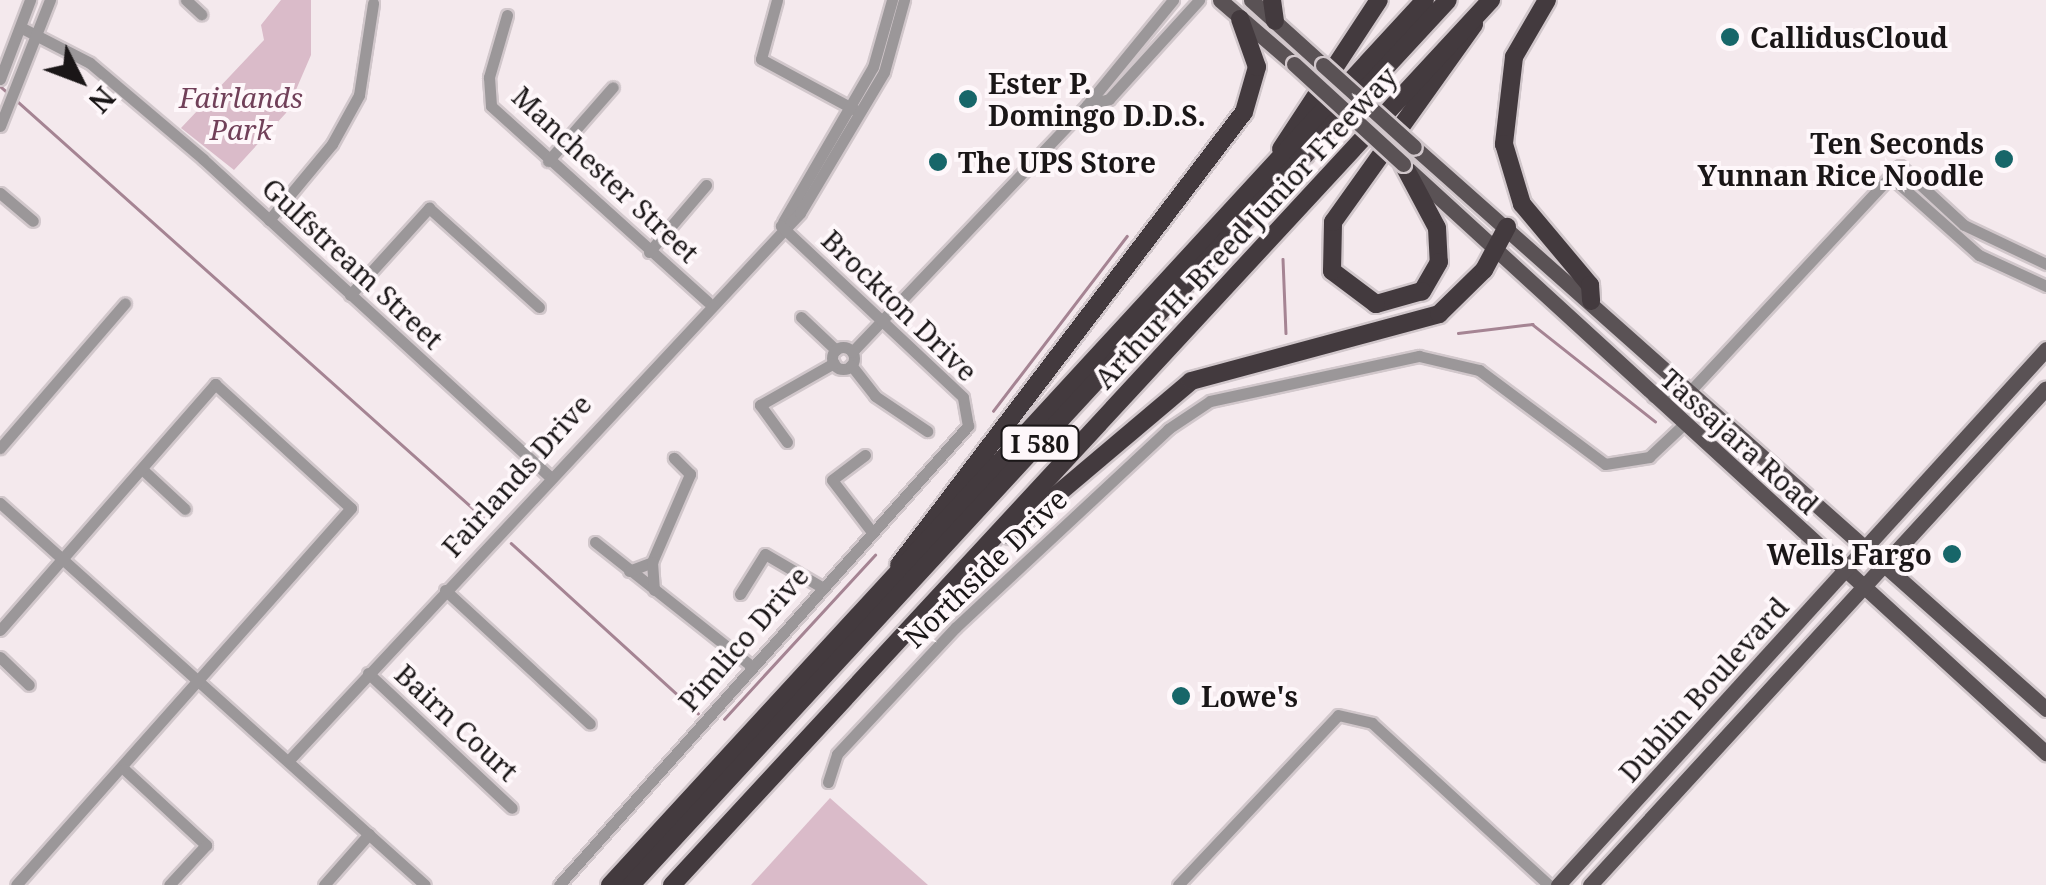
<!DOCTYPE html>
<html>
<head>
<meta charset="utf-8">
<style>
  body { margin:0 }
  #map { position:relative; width:2046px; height:885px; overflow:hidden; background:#f4e9ed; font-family:"Noto Serif",serif }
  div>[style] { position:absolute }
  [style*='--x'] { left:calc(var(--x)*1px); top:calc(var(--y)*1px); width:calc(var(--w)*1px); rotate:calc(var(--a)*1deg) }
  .green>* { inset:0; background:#dabbc9 }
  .stream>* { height:2.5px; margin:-1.25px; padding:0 1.25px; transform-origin:1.25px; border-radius:1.25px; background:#a58493 }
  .roads { filter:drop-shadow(2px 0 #d1c7cb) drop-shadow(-2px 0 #d1c7cb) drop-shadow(0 2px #d1c7cb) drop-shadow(0 -2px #d1c7cb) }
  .minor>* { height:11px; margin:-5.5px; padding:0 5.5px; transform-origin:5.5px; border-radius:5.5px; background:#9b9799 }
  .minor>.ring { margin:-5.5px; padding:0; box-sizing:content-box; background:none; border:11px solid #9b9799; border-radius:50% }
  .major>* { height:15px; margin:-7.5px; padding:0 7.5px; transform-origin:7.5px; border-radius:7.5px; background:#5a5255 }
  .highway>* { height:18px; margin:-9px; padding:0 9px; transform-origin:9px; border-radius:9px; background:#433a3e }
  .bridges { filter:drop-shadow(2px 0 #d1c7cb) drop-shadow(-2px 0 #d1c7cb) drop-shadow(0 2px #d1c7cb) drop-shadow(0 -2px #d1c7cb) }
  .major-bridge>* { height:15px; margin:-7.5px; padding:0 7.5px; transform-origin:7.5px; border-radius:7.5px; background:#5a5255 }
  .dots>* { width:28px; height:28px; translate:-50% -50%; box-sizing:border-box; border:5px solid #fef7fa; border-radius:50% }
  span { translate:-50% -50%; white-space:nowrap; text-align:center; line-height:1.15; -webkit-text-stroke:8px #fef7fa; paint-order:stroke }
  .shield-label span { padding:2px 8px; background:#fef7fa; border:2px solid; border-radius:8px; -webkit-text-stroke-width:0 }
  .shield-label { font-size:25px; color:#1a1617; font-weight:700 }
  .poi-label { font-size:28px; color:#1a1617; font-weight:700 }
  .left { translate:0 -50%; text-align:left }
  .right { translate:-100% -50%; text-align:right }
  .park-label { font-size:28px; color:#714059; font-style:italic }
  .street-label { font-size:28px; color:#1a1617 }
  .north { position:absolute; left:30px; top:30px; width:100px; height:100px; -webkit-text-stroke:8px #fef7fa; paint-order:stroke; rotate:132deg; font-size:28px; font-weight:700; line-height:40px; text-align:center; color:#1a1617 }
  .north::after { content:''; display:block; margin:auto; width:35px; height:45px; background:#1a1617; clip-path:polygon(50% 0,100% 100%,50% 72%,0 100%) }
</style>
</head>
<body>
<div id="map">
  <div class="green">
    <i style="clip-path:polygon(281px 0,311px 0,311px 55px,286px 113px,234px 170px,181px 128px,264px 40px,261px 25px)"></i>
    <i style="clip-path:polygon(830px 798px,928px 885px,751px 885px)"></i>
  </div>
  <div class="stream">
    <i style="--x:0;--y:86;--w:9;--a:41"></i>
    <i style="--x:16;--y:100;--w:629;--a:41.78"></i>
    <i style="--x:1283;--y:259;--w:74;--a:87.7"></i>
    <i style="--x:1458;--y:333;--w:75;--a:-6.9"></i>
    <i style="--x:1532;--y:324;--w:157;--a:38.3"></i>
    <i style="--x:993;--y:411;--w:220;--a:-52.6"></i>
    <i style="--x:511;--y:543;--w:253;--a:42.3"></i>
    <i style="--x:724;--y:719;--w:223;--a:-47.4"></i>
  </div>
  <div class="roads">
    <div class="minor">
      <i style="--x:186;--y:0;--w:21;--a:43"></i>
      <i style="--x:777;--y:0;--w:61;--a:105.2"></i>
      <i style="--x:761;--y:59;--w:109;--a:28.4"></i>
      <i style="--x:507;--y:15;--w:65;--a:106.2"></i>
      <i style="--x:489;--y:77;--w:29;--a:86"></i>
      <i style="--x:491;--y:106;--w:292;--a:42.1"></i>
      <i style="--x:22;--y:28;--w:76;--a:27.2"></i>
      <i style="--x:90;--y:63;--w:148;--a:40.3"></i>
      <i style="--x:203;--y:159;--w:468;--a:42.5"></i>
      <i style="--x:0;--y:79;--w:85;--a:-69.2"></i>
      <i style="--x:1087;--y:105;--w:23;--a:-15"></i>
      <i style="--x:1109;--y:99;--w:134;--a:-47.7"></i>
      <i style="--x:0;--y:126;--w:136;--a:-68.4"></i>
      <i style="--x:548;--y:161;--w:98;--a:-48.7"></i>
      <i style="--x:1891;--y:177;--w:118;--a:41.6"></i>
      <i style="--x:1979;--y:255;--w:74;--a:24.8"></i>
      <i style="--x:0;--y:193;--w:43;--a:40.3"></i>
      <i style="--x:269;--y:220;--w:99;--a:-50.3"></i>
      <i style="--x:332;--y:144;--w:56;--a:-61.1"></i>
      <i style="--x:359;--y:95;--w:93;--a:-81.3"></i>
      <i style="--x:783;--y:222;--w:179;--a:-59.9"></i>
      <i style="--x:873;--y:67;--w:70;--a:-74.2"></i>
      <i style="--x:649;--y:252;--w:88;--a:-49.6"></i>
      <i style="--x:350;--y:295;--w:118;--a:-47.8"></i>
      <i style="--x:429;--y:208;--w:148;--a:42"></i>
      <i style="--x:801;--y:317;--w:48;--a:43.3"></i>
      <i class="ring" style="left:832px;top:347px;width:11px;height:11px"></i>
      <i style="--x:852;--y:352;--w:341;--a:-46.4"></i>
      <i style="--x:1087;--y:105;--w:136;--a:-50.7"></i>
      <i style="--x:851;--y:365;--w:39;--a:52"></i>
      <i style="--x:875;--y:396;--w:63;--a:33.9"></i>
      <i style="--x:1653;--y:397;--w:40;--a:-12"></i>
      <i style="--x:1692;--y:389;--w:305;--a:-47"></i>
      <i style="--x:1900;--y:166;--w:87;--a:42.7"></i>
      <i style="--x:1964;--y:225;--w:91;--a:25.4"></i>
      <i style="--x:787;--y:442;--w:46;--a:-126.1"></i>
      <i style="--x:760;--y:405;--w:85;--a:-29.6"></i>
      <i style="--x:0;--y:448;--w:191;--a:-49.2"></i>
      <i style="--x:865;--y:455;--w:41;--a:142.9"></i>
      <i style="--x:832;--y:480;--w:66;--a:52.4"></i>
      <i style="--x:143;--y:470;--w:57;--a:42.9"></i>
      <i style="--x:0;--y:503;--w:571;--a:41.95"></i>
      <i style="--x:595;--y:542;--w:196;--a:38.4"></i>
      <i style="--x:652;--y:562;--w:96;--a:-66.6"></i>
      <i style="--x:690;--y:474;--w:23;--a:-135"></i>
      <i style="--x:629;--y:571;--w:25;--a:-21"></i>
      <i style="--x:652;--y:562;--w:28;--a:86"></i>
      <i style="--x:445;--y:590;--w:197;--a:42.7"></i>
      <i style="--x:740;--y:594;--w:47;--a:-58"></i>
      <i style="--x:765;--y:554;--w:64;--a:30.2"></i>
      <i style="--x:0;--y:630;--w:327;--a:-48.8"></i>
      <i style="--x:215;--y:384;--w:184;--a:42.4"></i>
      <i style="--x:351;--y:508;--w:504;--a:131.62"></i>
      <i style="--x:0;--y:657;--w:40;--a:44"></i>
      <i style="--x:368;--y:673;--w:197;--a:43.2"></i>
      <i style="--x:290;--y:759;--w:747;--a:-46.95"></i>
      <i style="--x:800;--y:213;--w:164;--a:-59.2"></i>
      <i style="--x:884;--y:72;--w:75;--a:-74.5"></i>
      <i style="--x:124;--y:769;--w:112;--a:42.8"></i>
      <i style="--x:206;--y:845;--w:54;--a:132.8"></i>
      <i style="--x:828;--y:782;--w:29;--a:-72"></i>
      <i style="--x:837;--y:754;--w:174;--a:-46.9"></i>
      <i style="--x:956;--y:627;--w:290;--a:-43"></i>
      <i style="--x:1168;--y:429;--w:50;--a:-33.7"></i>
      <i style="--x:1210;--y:401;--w:214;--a:-12.2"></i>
      <i style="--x:1419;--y:356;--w:62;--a:13.1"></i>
      <i style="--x:1479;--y:370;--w:157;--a:36.7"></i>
      <i style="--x:1605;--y:464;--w:45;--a:-9"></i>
      <i style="--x:1649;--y:457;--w:47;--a:-43.3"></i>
      <i style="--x:324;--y:885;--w:68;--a:-48.6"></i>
      <i style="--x:559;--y:885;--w:615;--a:-48.3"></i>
      <i style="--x:968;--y:426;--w:29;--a:-100"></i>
      <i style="--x:963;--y:397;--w:250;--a:-136.8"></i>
      <i style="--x:1178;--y:885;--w:233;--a:-46.7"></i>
      <i style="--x:1338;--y:715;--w:35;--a:13"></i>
      <i style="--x:1372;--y:723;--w:240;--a:42.5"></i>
    </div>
    <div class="major">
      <i style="--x:1220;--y:0;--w:98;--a:40.9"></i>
      <i style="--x:1251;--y:0;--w:97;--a:42.1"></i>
      <i style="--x:1414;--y:147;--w:846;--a:41.64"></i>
      <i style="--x:1409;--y:170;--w:864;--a:42.47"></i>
      <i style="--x:1558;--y:885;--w:725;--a:-47.68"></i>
      <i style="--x:1590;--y:885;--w:674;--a:-47.46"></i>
    </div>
    <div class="highway">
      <i style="--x:1272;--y:0;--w:21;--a:82"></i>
      <i style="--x:1547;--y:0;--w:66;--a:120.1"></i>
      <i style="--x:1514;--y:57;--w:88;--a:96.6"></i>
      <i style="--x:1504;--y:144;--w:63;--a:73.3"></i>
      <i style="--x:1522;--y:204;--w:106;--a:50"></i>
      <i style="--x:1590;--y:285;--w:16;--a:86"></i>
      <i style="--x:1281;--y:149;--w:178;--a:-56.7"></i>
      <i style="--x:1403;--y:164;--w:72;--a:62"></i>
      <i style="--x:1437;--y:228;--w:34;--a:87"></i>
      <i style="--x:1439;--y:262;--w:34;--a:120"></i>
      <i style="--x:1422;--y:291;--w:48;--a:164.2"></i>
      <i style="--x:1376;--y:304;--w:55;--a:-143.1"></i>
      <i style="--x:1332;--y:271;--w:49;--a:-88.8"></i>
      <i style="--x:1333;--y:222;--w:243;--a:-54.5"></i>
      <i style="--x:1009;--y:535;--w:238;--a:-40.2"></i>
      <i style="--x:1191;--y:381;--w:257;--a:-15.1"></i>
      <i style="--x:1439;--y:314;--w:63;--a:-44.4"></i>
      <i style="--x:1484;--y:270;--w:49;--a:-61.9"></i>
      <i style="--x:899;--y:565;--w:569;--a:-52.71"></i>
      <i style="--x:1244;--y:112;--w:47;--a:-73.9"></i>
      <i style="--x:1257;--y:67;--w:51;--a:-109.5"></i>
      <i style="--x:610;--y:885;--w:1203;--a:-47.36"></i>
      <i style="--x:631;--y:885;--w:1204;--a:-47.29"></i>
      <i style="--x:672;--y:885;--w:1206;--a:-47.22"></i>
    </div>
  </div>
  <div class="bridges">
    <div class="major-bridge">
      <i style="--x:1294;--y:64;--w:148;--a:42.5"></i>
      <i style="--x:1323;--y:65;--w:122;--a:42"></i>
    </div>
  </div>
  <div class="dots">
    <i style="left:1730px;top:37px;background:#176669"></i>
    <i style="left:968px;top:99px;background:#176669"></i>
    <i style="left:2004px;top:159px;background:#176669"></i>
    <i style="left:938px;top:162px;background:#176669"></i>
    <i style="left:1952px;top:554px;background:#176669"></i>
    <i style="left:1181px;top:696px;background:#176669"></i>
  </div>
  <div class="shield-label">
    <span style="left:1040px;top:443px">I 580</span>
  </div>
  <div class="poi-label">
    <span class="left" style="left:1750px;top:37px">CallidusCloud</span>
    <span class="left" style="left:988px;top:99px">Ester P.<br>Domingo D.D.S.</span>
    <span class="right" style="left:1984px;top:159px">Ten Seconds<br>Yunnan Rice Noodle</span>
    <span class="left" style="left:958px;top:162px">The UPS Store</span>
    <span class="right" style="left:1932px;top:554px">Wells Fargo</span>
    <span class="left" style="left:1201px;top:696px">Lowe's</span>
  </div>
  <div class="park-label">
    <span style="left:241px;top:113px">Fairlands<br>Park</span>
  </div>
  <div class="street-label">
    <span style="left:606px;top:174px;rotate:43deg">Manchester Street</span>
    <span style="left:1245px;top:227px;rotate:-47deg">Arthur H. Breed Junior Freeway</span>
    <span style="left:353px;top:263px;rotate:43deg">Gulfstream Street</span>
    <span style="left:900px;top:305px;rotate:44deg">Brockton Drive</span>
    <span style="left:1740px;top:441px;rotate:42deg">Tassajara Road</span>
    <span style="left:516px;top:475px;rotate:-48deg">Fairlands Drive</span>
    <span style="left:985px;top:568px;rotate:-44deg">Northside Drive</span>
    <span style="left:743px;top:638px;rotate:-49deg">Pimlico Drive</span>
    <span style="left:1703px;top:689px;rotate:-48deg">Dublin Boulevard</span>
    <span style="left:457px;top:722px;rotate:43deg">Bairn Court</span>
  </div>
  <div class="north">N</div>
</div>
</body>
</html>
